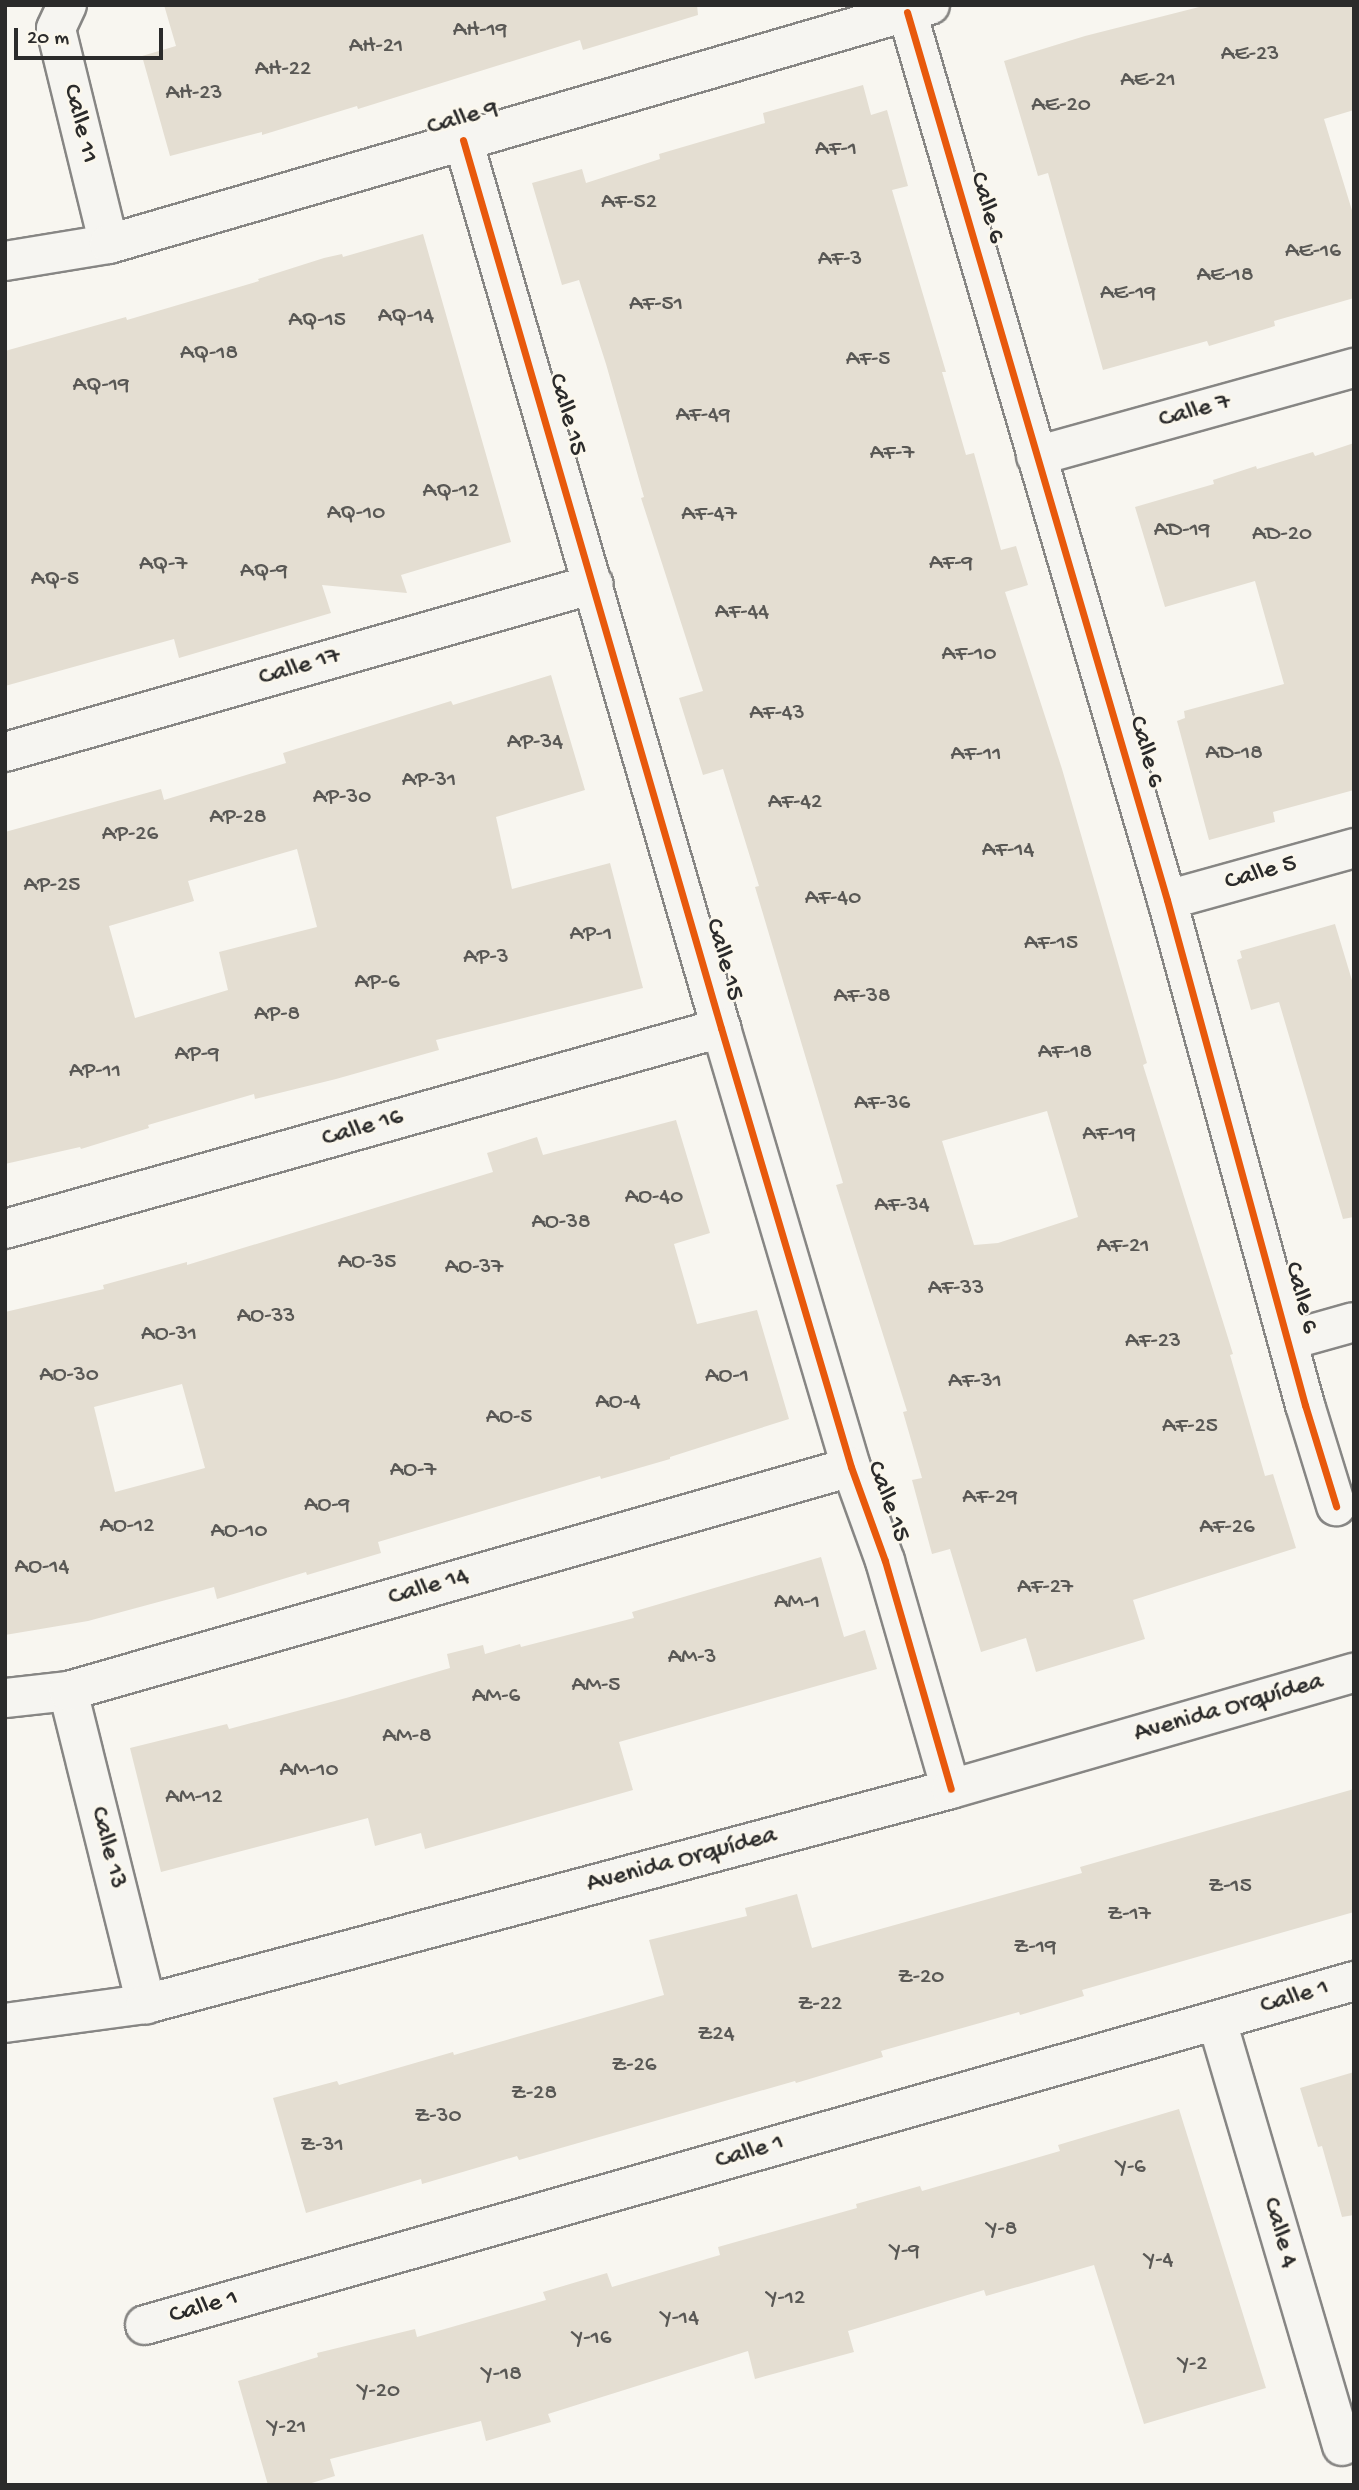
<!DOCTYPE html>
<html>
<head>
<meta charset="utf-8">
<style>
  body { margin:0 }
  #map { position:relative; width:1359px; height:2490px; overflow:hidden; background:#f8f6f0; font-family:"Gochi Hand",sans-serif }
  div>[style] { position:absolute }
  [style*='--x'] { left:calc(var(--x)*1px); top:calc(var(--y)*1px); width:calc(var(--w)*1px); rotate:calc(var(--a)*1deg) }
  .building>* { inset:0; background:#e4ded2 }
  .roads { filter:drop-shadow(2px 0 #878684) drop-shadow(-2px 0 #878684) drop-shadow(0 2px #878684) drop-shadow(0 -2px #878684) }
  .street>* { height:38px; margin:-19px; padding:0 19px; transform-origin:19px; border-radius:19px; background:#f6f5f1 }
  .secondary>* { height:38px; margin:-19px; padding:0 19px; transform-origin:19px; border-radius:19px; background:#f6f5f1 }
  .cycleway>* { height:7px; margin:-3.5px; padding:0 3.5px; transform-origin:3.5px; border-radius:3.5px; background:#e8590c }
  span { translate:-50% -50%; white-space:nowrap; text-align:center; line-height:1.15; -webkit-text-stroke:5px #fbf7ec; paint-order:stroke }
  .number-label { font-size:23px; color:#595855 }
  .number-label span { -webkit-text-stroke-width:0 }
  .street-label { font-size:26px; color:#2b2b2b }
  .frame { position:absolute; inset:0; border:7px solid #2b2b2b; pointer-events:none }
  .scale { position:absolute; left:14px; top:28px; width:149px; height:32px; box-sizing:border-box; border:4px solid #2b2b2b; border-top:0; padding-left:9px; font-size:21px; line-height:24px; white-space:nowrap; color:#2b2b2b; -webkit-text-stroke:5px #fbf7ec; paint-order:stroke }
</style>
</head>
<body>
<div id="map">
  <div class="building">
    <i style="clip-path:polygon(164px 5px,697px 5px,698px 15px,583px 50px,580px 40px,358px 109px,357px 106px,262px 135px,262px 132px,170px 156px,142px 56px,176px 46px)"></i>
    <i style="clip-path:polygon(1207px 5px,1354px 5px,1354px 110px,1324px 119px,1354px 217px,1354px 298px,1274px 321px,1275px 326px,1209px 346px,1207px 341px,1103px 370px,1048px 173px,1038px 176px,1004px 61px,1085px 36px)"></i>
    <i style="clip-path:polygon(evenodd,863px 85px,871px 115px,887px 110px,908px 186px,892px 190px,946px 372px,942px 372px,966px 455px,974px 453px,1001px 550px,1016px 546px,1028px 585px,1005px 592px,1062px 769px,1147px 1063px,1143px 1065px,1233px 1354px,1230px 1355px,1265px 1476px,1273px 1474px,1296px 1548px,1133px 1600px,1145px 1639px,1036px 1672px,1026px 1638px,981px 1652px,950px 1549px,932px 1554px,912px 1480px,922px 1478px,903px 1412px,907px 1411px,836px 1185px,843px 1183px,755px 887px,759px 886px,723px 769px,703px 775px,679px 698px,703px 691px,641px 498px,644px 497px,606px 364px,579px 280px,562px 285px,532px 183px,582px 169px,586px 183px,660px 159px,659px 154px,765px 123px,763px 113px,863px 85px,1047px 1111px,1078px 1217px,998px 1243px,974px 1245px,942px 1141px,1047px 1111px)"></i>
    <i style="clip-path:polygon(423px 234px,511px 542px,401px 575px,407px 593px,322px 585px,331px 613px,179px 658px,174px 639px,5px 686px,5px 351px,126px 317px,127px 320px,259px 281px,258px 279px,324px 258px,342px 254px,343px 257px)"></i>
    <i style="clip-path:polygon(1354px 443px,1354px 790px,1273px 812px,1275px 822px,1209px 840px,1177px 721px,1185px 718px,1184px 711px,1284px 684px,1255px 581px,1165px 607px,1135px 507px,1214px 484px,1213px 480px,1256px 466px,1257px 469px,1313px 452px,1315px 456px)"></i>
    <i style="clip-path:polygon(evenodd,551px 675px,585px 790px,496px 817px,512px 889px,610px 863px,643px 988px,436px 1040px,439px 1050px,336px 1079px,255px 1099px,254px 1094px,148px 1125px,149px 1128px,81px 1149px,80px 1147px,5px 1164px,5px 832px,161px 789px,164px 800px,286px 763px,283px 753px,451px 701px,453px 705px,551px 675px,297px 849px,317px 927px,219px 952px,228px 990px,135px 1018px,109px 926px,194px 901px,188px 881px,297px 849px)"></i>
    <i style="clip-path:polygon(1335px 924px,1354px 987px,1354px 1217px,1343px 1219px,1279px 1002px,1251px 1010px,1237px 960px,1242px 958px,1240px 951px)"></i>
    <i style="clip-path:polygon(evenodd,676px 1120px,710px 1233px,674px 1244px,697px 1324px,757px 1310px,789px 1419px,670px 1457px,670px 1459px,601px 1479px,600px 1476px,378px 1542px,381px 1553px,307px 1575px,306px 1572px,217px 1599px,214px 1587px,88px 1621px,5px 1635px,5px 1312px,104px 1289px,103px 1285px,187px 1262px,187px 1265px,493px 1172px,487px 1153px,537px 1137px,543px 1155px,676px 1120px,182px 1384px,205px 1468px,115px 1492px,94px 1407px,182px 1384px)"></i>
    <i style="clip-path:polygon(821px 1557px,844px 1637px,865px 1630px,877px 1669px,619px 1742px,633px 1790px,425px 1849px,421px 1833px,375px 1846px,368px 1818px,161px 1872px,130px 1748px,227px 1724px,229px 1729px,346px 1698px,450px 1668px,447px 1654px,483px 1645px,485px 1654px,520px 1644px,521px 1647px,634px 1618px,632px 1612px)"></i>
    <i style="clip-path:polygon(1354px 1789px,1354px 1912px,1082px 1990px,1084px 1996px,1020px 2015px,1019px 2012px,881px 2051px,883px 2057px,796px 2083px,795px 2081px,519px 2160px,517px 2156px,422px 2184px,421px 2179px,306px 2213px,273px 2098px,337px 2081px,339px 2085px,453px 2052px,454px 2055px,664px 1995px,649px 1940px,747px 1916px,745px 1908px,797px 1894px,812px 1948px,1082px 1873px,1080px 1867px)"></i>
    <i style="clip-path:polygon(1354px 2072px,1354px 2215px,1342px 2217px,1322px 2146px,1318px 2147px,1300px 2088px)"></i>
    <i style="clip-path:polygon(1179px 2109px,1266px 2388px,1144px 2424px,1094px 2265px,986px 2296px,984px 2290px,848px 2331px,854px 2352px,755px 2379px,748px 2351px,548px 2414px,551px 2422px,486px 2441px,481px 2421px,330px 2459px,335px 2476px,305px 2485px,268px 2485px,238px 2381px,318px 2357px,317px 2353px,415px 2329px,417px 2337px,546px 2300px,543px 2292px,607px 2273px,612px 2287px,720px 2255px,718px 2247px,857px 2208px,856px 2204px,920px 2186px,922px 2191px,1060px 2151px,1058px 2145px)"></i>
  </div>
  <div class="roads">
    <div class="street">
      <i style="--x:67;--y:5;--w:26;--a:115"></i>
      <i style="--x:56;--y:29;--w:221;--a:76.2"></i>
      <i style="--x:907;--y:12;--w:925;--a:73.68"></i>
      <i style="--x:1167;--y:900;--w:524;--a:74.72"></i>
      <i style="--x:1305;--y:1405;--w:106;--a:72.9"></i>
      <i style="--x:463;--y:140;--w:925;--a:73.8"></i>
      <i style="--x:721;--y:1028;--w:458;--a:73.5"></i>
      <i style="--x:851;--y:1467;--w:100;--a:70.1"></i>
      <i style="--x:885;--y:1561;--w:237;--a:73.9"></i>
      <i style="--x:5;--y:261;--w:105;--a:-9.3"></i>
      <i style="--x:109;--y:244;--w:855;--a:-16.23"></i>
      <i style="--x:1036;--y:456;--w:330;--a:-15.5"></i>
      <i style="--x:5;--y:752;--w:612;--a:-15.92"></i>
      <i style="--x:1167;--y:900;--w:194;--a:-15.5"></i>
      <i style="--x:5;--y:1229;--w:744;--a:-15.68"></i>
      <i style="--x:1290;--y:1340;--w:66;--a:-15.7"></i>
      <i style="--x:68;--y:1691;--w:323;--a:76"></i>
      <i style="--x:5;--y:1698;--w:63;--a:-6.3"></i>
      <i style="--x:68;--y:1691;--w:814;--a:-15.96"></i>
      <i style="--x:1217;--y:2021;--w:443;--a:73.6"></i>
      <i style="--x:145;--y:2325;--w:1257;--a:-15.88"></i>
    </div>
    <div class="secondary">
      <i style="--x:5;--y:2023;--w:142;--a:-7.7"></i>
      <i style="--x:146;--y:2004;--w:833;--a:-14.95"></i>
      <i style="--x:951;--y:1789;--w:419;--a:-16.1"></i>
    </div>
  </div>
  <div class="cycleway">
    <i style="--x:907;--y:12;--w:925;--a:73.68"></i>
    <i style="--x:1167;--y:900;--w:524;--a:74.72"></i>
    <i style="--x:1305;--y:1405;--w:106;--a:72.9"></i>
    <i style="--x:463;--y:140;--w:925;--a:73.8"></i>
    <i style="--x:721;--y:1028;--w:458;--a:73.5"></i>
    <i style="--x:851;--y:1467;--w:100;--a:70.1"></i>
    <i style="--x:885;--y:1561;--w:237;--a:73.9"></i>
  </div>
  <div class="number-label">
    <span style="left:480px;top:31px">AH-19</span>
    <span style="left:376px;top:47px">AH-21</span>
    <span style="left:1250px;top:55px">AE-23</span>
    <span style="left:283px;top:70px">AH-22</span>
    <span style="left:1148px;top:81px">AE-21</span>
    <span style="left:194px;top:94px">AH-23</span>
    <span style="left:1061px;top:106px">AE-20</span>
    <span style="left:836px;top:150px">AF-1</span>
    <span style="left:629px;top:203px">AF-52</span>
    <span style="left:1313px;top:252px">AE-16</span>
    <span style="left:840px;top:260px">AF-3</span>
    <span style="left:1225px;top:276px">AE-18</span>
    <span style="left:1128px;top:294px">AE-19</span>
    <span style="left:656px;top:305px">AF-51</span>
    <span style="left:406px;top:317px">AQ-14</span>
    <span style="left:317px;top:321px">AQ-15</span>
    <span style="left:209px;top:354px">AQ-18</span>
    <span style="left:868px;top:360px">AF-5</span>
    <span style="left:101px;top:386px">AQ-19</span>
    <span style="left:703px;top:416px">AF-49</span>
    <span style="left:892px;top:454px">AF-7</span>
    <span style="left:451px;top:492px">AQ-12</span>
    <span style="left:356px;top:514px">AQ-10</span>
    <span style="left:709px;top:515px">AF-47</span>
    <span style="left:1182px;top:531px">AD-19</span>
    <span style="left:1282px;top:535px">AD-20</span>
    <span style="left:951px;top:564px">AF-9</span>
    <span style="left:163px;top:565px">AQ-7</span>
    <span style="left:264px;top:572px">AQ-9</span>
    <span style="left:55px;top:580px">AQ-5</span>
    <span style="left:742px;top:613px">AF-44</span>
    <span style="left:969px;top:655px">AF-10</span>
    <span style="left:777px;top:714px">AF-43</span>
    <span style="left:535px;top:743px">AP-34</span>
    <span style="left:1234px;top:754px">AD-18</span>
    <span style="left:976px;top:755px">AF-11</span>
    <span style="left:429px;top:781px">AP-31</span>
    <span style="left:342px;top:798px">AP-30</span>
    <span style="left:795px;top:803px">AF-42</span>
    <span style="left:238px;top:818px">AP-28</span>
    <span style="left:130px;top:835px">AP-26</span>
    <span style="left:1008px;top:851px">AF-14</span>
    <span style="left:52px;top:886px">AP-25</span>
    <span style="left:833px;top:899px">AF-40</span>
    <span style="left:591px;top:935px">AP-1</span>
    <span style="left:1051px;top:944px">AF-15</span>
    <span style="left:486px;top:958px">AP-3</span>
    <span style="left:377px;top:983px">AP-6</span>
    <span style="left:862px;top:997px">AF-38</span>
    <span style="left:277px;top:1015px">AP-8</span>
    <span style="left:1065px;top:1053px">AF-18</span>
    <span style="left:197px;top:1055px">AP-9</span>
    <span style="left:95px;top:1072px">AP-11</span>
    <span style="left:882px;top:1104px">AF-36</span>
    <span style="left:1109px;top:1135px">AF-19</span>
    <span style="left:654px;top:1198px">AO-40</span>
    <span style="left:902px;top:1206px">AF-34</span>
    <span style="left:561px;top:1223px">AO-38</span>
    <span style="left:1123px;top:1247px">AF-21</span>
    <span style="left:367px;top:1263px">AO-35</span>
    <span style="left:474px;top:1268px">AO-37</span>
    <span style="left:956px;top:1289px">AF-33</span>
    <span style="left:266px;top:1317px">AO-33</span>
    <span style="left:169px;top:1335px">AO-31</span>
    <span style="left:1153px;top:1342px">AF-23</span>
    <span style="left:69px;top:1376px">AO-30</span>
    <span style="left:727px;top:1377px">AO-1</span>
    <span style="left:975px;top:1382px">AF-31</span>
    <span style="left:618px;top:1403px">AO-4</span>
    <span style="left:509px;top:1418px">AO-5</span>
    <span style="left:1190px;top:1427px">AF-25</span>
    <span style="left:413px;top:1471px">AO-7</span>
    <span style="left:990px;top:1498px">AF-29</span>
    <span style="left:327px;top:1506px">AO-9</span>
    <span style="left:127px;top:1527px">AO-12</span>
    <span style="left:1227px;top:1528px">AF-26</span>
    <span style="left:239px;top:1532px">AO-10</span>
    <span style="left:42px;top:1568px">AO-14</span>
    <span style="left:1045px;top:1588px">AF-27</span>
    <span style="left:797px;top:1603px">AM-1</span>
    <span style="left:692px;top:1658px">AM-3</span>
    <span style="left:596px;top:1686px">AM-5</span>
    <span style="left:496px;top:1697px">AM-6</span>
    <span style="left:407px;top:1737px">AM-8</span>
    <span style="left:309px;top:1771px">AM-10</span>
    <span style="left:194px;top:1798px">AM-12</span>
    <span style="left:1230px;top:1887px">Z-15</span>
    <span style="left:1129px;top:1915px">Z-17</span>
    <span style="left:1035px;top:1948px">Z-19</span>
    <span style="left:921px;top:1978px">Z-20</span>
    <span style="left:820px;top:2005px">Z-22</span>
    <span style="left:716px;top:2035px">Z24</span>
    <span style="left:634px;top:2066px">Z-26</span>
    <span style="left:534px;top:2094px">Z-28</span>
    <span style="left:438px;top:2117px">Z-30</span>
    <span style="left:322px;top:2146px">Z-31</span>
    <span style="left:1131px;top:2168px">Y-6</span>
    <span style="left:1002px;top:2230px">Y-8</span>
    <span style="left:905px;top:2252px">Y-9</span>
    <span style="left:1159px;top:2261px">Y-4</span>
    <span style="left:786px;top:2299px">Y-12</span>
    <span style="left:680px;top:2319px">Y-14</span>
    <span style="left:592px;top:2339px">Y-16</span>
    <span style="left:1193px;top:2365px">Y-2</span>
    <span style="left:502px;top:2375px">Y-18</span>
    <span style="left:379px;top:2392px">Y-20</span>
    <span style="left:287px;top:2428px">Y-21</span>
  </div>
  <div class="street-label">
    <span style="left:463px;top:119px;rotate:-16deg">Calle 9</span>
    <span style="left:79px;top:124px;rotate:76deg">Calle 11</span>
    <span style="left:986px;top:208px;rotate:74deg">Calle 6</span>
    <span style="left:1195px;top:412px;rotate:-15deg">Calle 7</span>
    <span style="left:566px;top:415px;rotate:74deg">Calle 15</span>
    <span style="left:300px;top:668px;rotate:-16deg">Calle 17</span>
    <span style="left:1145px;top:752px;rotate:74deg">Calle 6</span>
    <span style="left:1261px;top:874px;rotate:-16deg">Calle 5</span>
    <span style="left:723px;top:960px;rotate:74deg">Calle 15</span>
    <span style="left:363px;top:1129px;rotate:-16deg">Calle 16</span>
    <span style="left:1300px;top:1298px;rotate:75deg">Calle 6</span>
    <span style="left:887px;top:1502px;rotate:70deg">Calle 15</span>
    <span style="left:429px;top:1588px;rotate:-16deg">Calle 14</span>
    <span style="left:1229px;top:1709px;rotate:-16deg">Avenida Orquídea</span>
    <span style="left:107px;top:1848px;rotate:76deg">Calle 13</span>
    <span style="left:682px;top:1861px;rotate:-15deg">Avenida Orquídea</span>
    <span style="left:1295px;top:1998px;rotate:-16deg">Calle 1</span>
    <span style="left:750px;top:2153px;rotate:-16deg">Calle 1</span>
    <span style="left:1279px;top:2233px;rotate:74deg">Calle 4</span>
    <span style="left:204px;top:2308px;rotate:-16deg">Calle 1</span>
  </div>
  <div class="frame"></div>
  <div class="scale">20 m</div>
</div>
</body>
</html>
